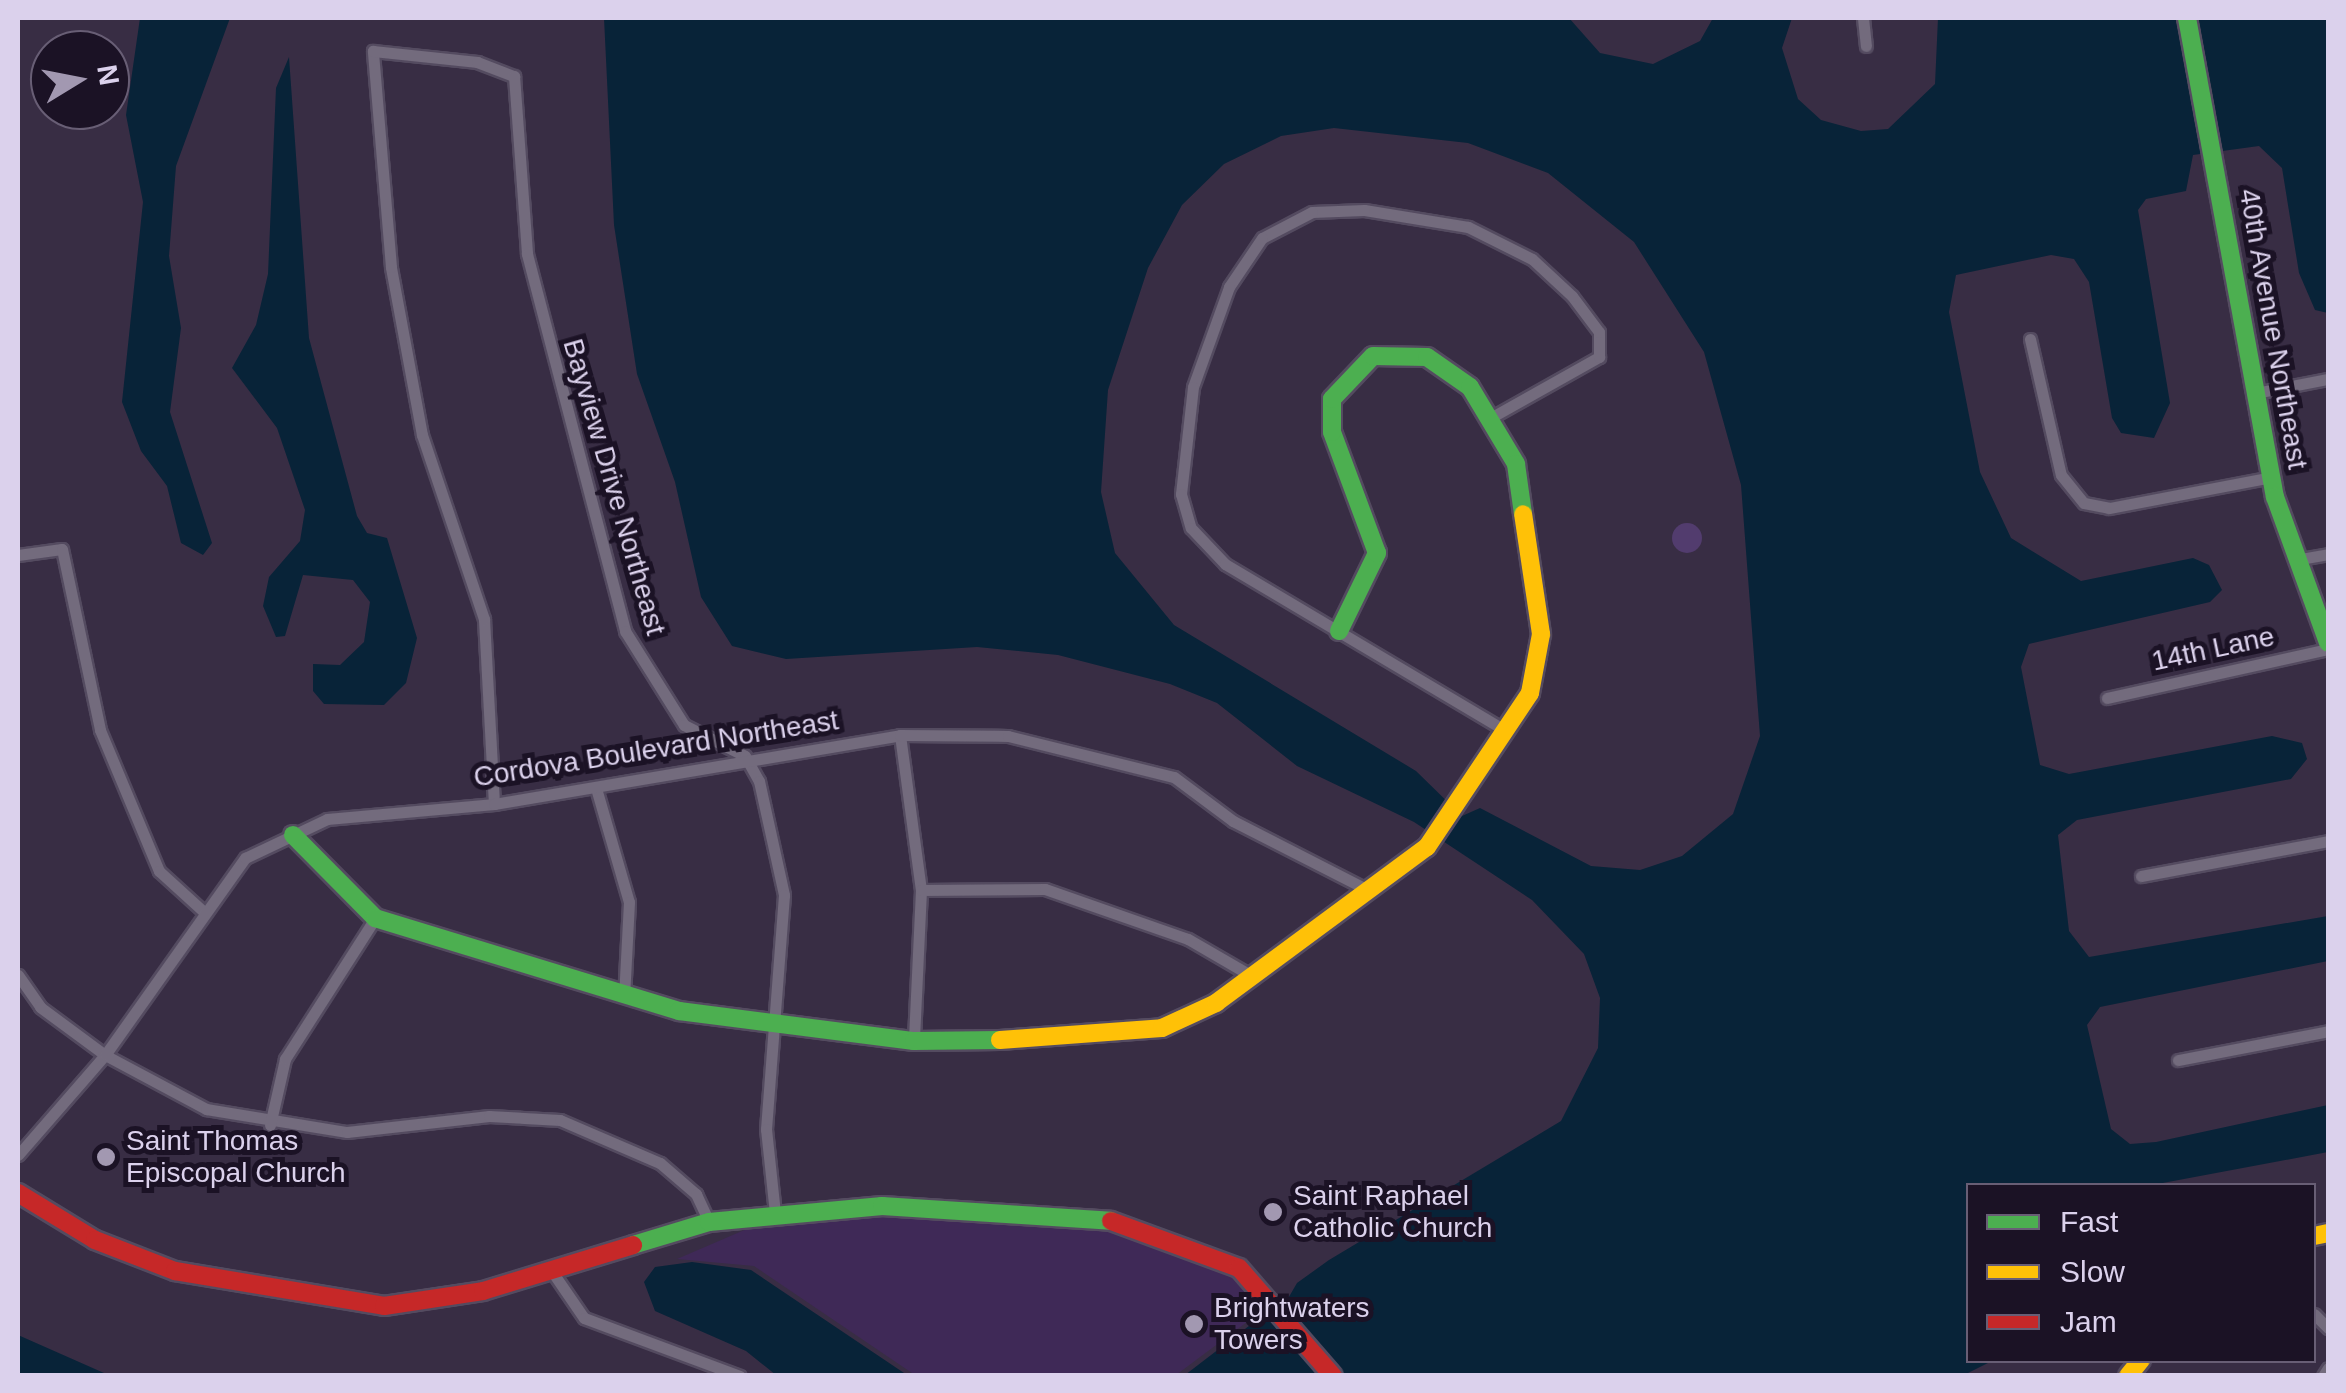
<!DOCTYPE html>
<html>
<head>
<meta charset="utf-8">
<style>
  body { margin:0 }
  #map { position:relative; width:2346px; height:1393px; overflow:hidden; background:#382d44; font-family:Helvetica,sans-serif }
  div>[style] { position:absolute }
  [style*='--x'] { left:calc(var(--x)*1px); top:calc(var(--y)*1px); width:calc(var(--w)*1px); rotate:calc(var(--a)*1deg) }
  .built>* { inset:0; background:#3f2957 }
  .green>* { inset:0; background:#523c6e }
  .round { border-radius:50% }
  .water>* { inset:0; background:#082338 }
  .roads { filter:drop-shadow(2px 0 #544b60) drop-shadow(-2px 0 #544b60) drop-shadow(0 2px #544b60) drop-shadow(0 -2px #544b60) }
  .street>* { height:11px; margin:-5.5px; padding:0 5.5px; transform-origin:5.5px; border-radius:5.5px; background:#736b7d }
  .fast>* { height:18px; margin:-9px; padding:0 9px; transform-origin:9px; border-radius:9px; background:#4caf50 }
  .slow>* { height:18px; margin:-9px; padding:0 9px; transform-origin:9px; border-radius:9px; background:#ffc107 }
  .jam>* { height:18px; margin:-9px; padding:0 9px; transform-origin:9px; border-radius:9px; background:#c62828 }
  .dots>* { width:28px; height:28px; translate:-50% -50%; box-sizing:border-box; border:5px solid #1b1225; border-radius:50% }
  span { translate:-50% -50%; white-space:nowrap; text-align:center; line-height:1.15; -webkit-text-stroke:10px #1b1225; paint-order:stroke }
  .street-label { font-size:28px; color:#dbd1ec }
  .poi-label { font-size:28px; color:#dbd1ec }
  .left { translate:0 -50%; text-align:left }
  .frame { position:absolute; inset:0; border:20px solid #dbd1ec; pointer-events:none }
  .legend { position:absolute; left:1966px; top:1183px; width:350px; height:180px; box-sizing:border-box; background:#1b1225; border:2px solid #685e75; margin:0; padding:12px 18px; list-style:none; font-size:30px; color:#dbd1ec }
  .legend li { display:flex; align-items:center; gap:20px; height:50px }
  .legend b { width:50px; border:2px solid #685e75 }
  .north { position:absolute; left:30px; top:30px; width:100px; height:100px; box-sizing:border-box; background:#1b1225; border:2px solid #685e75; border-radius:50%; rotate:80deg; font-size:28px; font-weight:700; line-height:40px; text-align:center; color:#dbd1ec }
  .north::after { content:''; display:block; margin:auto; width:35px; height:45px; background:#a298b1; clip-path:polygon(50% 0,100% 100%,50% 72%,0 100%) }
</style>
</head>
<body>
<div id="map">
  <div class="built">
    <i style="clip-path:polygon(852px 1213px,1083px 1220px,1235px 1272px,1273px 1316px,1255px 1316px,1176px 1375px,915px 1375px,754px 1266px,677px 1259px,763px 1222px)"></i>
  </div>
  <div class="green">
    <i class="round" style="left:1672px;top:523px;width:30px;height:30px"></i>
  </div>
  <div class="water">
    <i style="clip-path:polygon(140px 18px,230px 18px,176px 166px,169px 256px,181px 328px,170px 412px,212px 543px,203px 555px,181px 543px,167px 486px,141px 451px,122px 402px,143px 202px,126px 115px)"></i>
    <i style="clip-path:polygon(evenodd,604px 18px,1569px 18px,1600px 53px,1653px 64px,1700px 41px,1713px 18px,1792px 18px,1782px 48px,1798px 99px,1821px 120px,1861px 131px,1888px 129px,1935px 84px,1938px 18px,2328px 18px,2328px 313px,2315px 310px,2299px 273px,2282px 168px,2259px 146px,2193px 155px,2186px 191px,2146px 199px,2138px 210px,2170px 403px,2154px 438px,2121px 433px,2112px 418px,2089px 282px,2074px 259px,2051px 255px,1956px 275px,1949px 312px,1980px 472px,2011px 538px,2081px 581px,2193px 558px,2209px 565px,2222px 590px,2210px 602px,2029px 644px,2021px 667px,2040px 765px,2069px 774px,2272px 736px,2302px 743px,2307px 759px,2291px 779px,2077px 820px,2058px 835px,2069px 931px,2089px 957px,2328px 916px,2328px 961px,2100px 1007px,2087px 1025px,2111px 1129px,2130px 1144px,2156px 1142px,2328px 1105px,2328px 1152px,2152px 1185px,1968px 1186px,1968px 1360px,1992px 1361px,1964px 1375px,1185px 1375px,1258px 1319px,1275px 1321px,1297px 1283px,1329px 1260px,1561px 1121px,1598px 1048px,1600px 998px,1584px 954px,1532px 900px,1414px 822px,1297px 766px,1217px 703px,1170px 684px,1058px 655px,977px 647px,786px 659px,732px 646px,701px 597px,675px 482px,637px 374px,614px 225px,604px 18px,1334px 128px,1468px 143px,1548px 173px,1634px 242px,1704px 352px,1741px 485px,1760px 736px,1733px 814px,1682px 856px,1640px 870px,1591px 866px,1480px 808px,1462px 816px,1416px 771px,1174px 625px,1115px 553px,1101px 492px,1108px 390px,1148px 268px,1182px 205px,1224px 164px,1281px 136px,1334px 128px)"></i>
    <i style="clip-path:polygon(289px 57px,309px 338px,357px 516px,367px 533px,387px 538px,417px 638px,406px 683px,384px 705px,324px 704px,313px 691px,313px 664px,340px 665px,364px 642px,370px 602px,353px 580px,303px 575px,285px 636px,276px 637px,263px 606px,269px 577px,300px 541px,305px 510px,277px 428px,232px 368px,256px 325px,268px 274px,276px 88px)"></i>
    <i style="clip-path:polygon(692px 1262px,751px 1270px,907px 1375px,776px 1375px,746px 1351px,655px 1311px,644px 1282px,655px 1267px)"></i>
    <i style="clip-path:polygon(18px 1335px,104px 1373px,113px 1375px,18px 1375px)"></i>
  </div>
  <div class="roads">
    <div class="street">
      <i style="--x:1863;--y:18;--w:28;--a:84"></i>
      <i style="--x:2030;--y:339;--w:139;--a:77.2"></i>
      <i style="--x:2061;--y:475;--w:36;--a:51"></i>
      <i style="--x:2084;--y:503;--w:25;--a:11"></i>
      <i style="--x:2109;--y:508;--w:165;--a:-10.8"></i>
      <i style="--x:2255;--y:393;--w:74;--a:-10.9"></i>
      <i style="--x:1492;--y:417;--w:123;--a:-29.3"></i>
      <i style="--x:1599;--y:357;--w:25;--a:-90"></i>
      <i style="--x:1599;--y:332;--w:45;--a:-126.9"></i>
      <i style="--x:1572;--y:296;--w:54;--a:-137.2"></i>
      <i style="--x:1532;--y:259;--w:72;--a:-153.4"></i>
      <i style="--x:1468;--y:227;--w:105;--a:-170.7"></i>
      <i style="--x:1364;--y:210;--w:52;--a:177.8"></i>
      <i style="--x:1312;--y:212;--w:56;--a:152.5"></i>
      <i style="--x:1262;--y:238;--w:59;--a:124"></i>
      <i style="--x:1229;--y:287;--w:106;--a:109.8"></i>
      <i style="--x:1193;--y:387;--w:108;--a:96.4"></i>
      <i style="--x:1181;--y:494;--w:35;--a:74"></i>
      <i style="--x:1191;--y:528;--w:50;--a:46.6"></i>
      <i style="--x:1225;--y:564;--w:327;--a:30.7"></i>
      <i style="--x:18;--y:555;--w:44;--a:-7.8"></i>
      <i style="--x:62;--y:549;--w:185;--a:78.1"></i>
      <i style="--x:100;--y:730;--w:153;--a:67.3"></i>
      <i style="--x:159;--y:871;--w:59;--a:42.3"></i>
      <i style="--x:2295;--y:560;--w:34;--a:-10"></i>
      <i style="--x:2107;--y:698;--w:226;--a:-12.5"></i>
      <i style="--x:900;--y:735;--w:156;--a:82.3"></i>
      <i style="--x:921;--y:890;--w:151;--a:92.7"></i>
      <i style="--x:596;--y:788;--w:119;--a:73.9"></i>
      <i style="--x:629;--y:902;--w:95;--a:93"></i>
      <i style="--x:494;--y:804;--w:185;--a:-93.1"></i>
      <i style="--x:484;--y:619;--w:194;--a:-108.6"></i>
      <i style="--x:422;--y:435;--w:171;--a:-100.5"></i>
      <i style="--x:391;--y:267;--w:217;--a:-94.8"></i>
      <i style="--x:373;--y:51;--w:105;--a:6"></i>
      <i style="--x:477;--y:62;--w:40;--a:21"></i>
      <i style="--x:514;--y:76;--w:178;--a:85.8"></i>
      <i style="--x:527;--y:254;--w:390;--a:75.4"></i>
      <i style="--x:625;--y:631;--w:111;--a:57.9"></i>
      <i style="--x:684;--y:725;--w:68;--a:26.9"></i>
      <i style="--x:745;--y:756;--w:29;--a:61"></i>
      <i style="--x:759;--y:781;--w:117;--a:77.6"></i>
      <i style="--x:784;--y:895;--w:235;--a:94.4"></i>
      <i style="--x:766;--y:1129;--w:84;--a:83.9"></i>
      <i style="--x:2141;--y:876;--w:190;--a:-10.6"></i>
      <i style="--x:921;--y:890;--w:124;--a:-0.5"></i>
      <i style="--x:1045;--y:889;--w:151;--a:19.3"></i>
      <i style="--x:1188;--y:939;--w:72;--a:30.1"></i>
      <i style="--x:18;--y:975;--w:39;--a:55"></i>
      <i style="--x:40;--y:1007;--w:81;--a:36.4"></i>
      <i style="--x:105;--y:1055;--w:115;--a:28.1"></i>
      <i style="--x:206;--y:1109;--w:143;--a:9.3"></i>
      <i style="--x:347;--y:1132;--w:143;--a:-6.4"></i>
      <i style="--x:489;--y:1116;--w:71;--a:3.2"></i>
      <i style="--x:560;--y:1120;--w:109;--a:23.3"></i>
      <i style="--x:660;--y:1163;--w:48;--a:40.7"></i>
      <i style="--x:696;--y:1194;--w:31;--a:65"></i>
      <i style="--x:2178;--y:1060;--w:153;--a:-10.9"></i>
      <i style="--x:270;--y:1125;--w:68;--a:-77.2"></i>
      <i style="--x:285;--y:1059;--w:167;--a:-57.4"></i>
      <i style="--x:18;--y:1155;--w:133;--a:-49"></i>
      <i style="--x:105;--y:1055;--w:242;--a:-54.6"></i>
      <i style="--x:245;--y:858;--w:91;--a:-25.4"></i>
      <i style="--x:327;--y:819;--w:168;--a:-5.1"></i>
      <i style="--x:494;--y:804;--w:412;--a:-9.6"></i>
      <i style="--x:900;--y:735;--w:108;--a:0.5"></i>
      <i style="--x:1008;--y:736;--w:171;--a:13.9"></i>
      <i style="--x:1174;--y:777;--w:74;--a:36.7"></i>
      <i style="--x:1233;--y:821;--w:147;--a:27.1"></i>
      <i style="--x:551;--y:1270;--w:58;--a:55.5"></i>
      <i style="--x:584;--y:1318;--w:166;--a:20.4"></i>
      <i style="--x:2314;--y:1314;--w:20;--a:45"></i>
      <i style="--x:2323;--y:1376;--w:9;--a:-58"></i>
    </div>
    <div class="fast">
      <i style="--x:2187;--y:18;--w:487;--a:79.6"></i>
      <i style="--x:2275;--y:497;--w:155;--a:70"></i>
      <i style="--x:1339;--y:631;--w:87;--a:-64"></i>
      <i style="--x:1377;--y:553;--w:129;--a:-110.4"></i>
      <i style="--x:1332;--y:432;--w:33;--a:-90"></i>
      <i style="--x:1332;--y:399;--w:59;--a:-46.4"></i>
      <i style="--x:1373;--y:356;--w:54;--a:1.1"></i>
      <i style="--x:1427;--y:357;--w:52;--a:34.9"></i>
      <i style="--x:1470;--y:387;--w:90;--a:59.1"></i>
      <i style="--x:1516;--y:464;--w:50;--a:82"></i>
      <i style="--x:293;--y:835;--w:117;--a:45.3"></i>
      <i style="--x:375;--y:918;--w:318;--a:17"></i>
      <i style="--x:679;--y:1011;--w:237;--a:7.3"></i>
      <i style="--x:914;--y:1041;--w:86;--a:-0.7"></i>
      <i style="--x:633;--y:1245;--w:79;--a:-16.8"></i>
      <i style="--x:709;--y:1222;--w:174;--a:-5.3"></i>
      <i style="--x:882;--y:1206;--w:229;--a:3.7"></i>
    </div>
    <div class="slow">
      <i style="--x:1000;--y:1040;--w:162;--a:-4.2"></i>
      <i style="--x:1162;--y:1028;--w:60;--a:-24.8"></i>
      <i style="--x:1216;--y:1003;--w:262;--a:-36.5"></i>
      <i style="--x:1427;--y:847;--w:185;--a:-56.2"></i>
      <i style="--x:1530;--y:693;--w:60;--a:-79.4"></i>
      <i style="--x:1541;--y:634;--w:121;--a:-98.5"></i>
      <i style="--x:2314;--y:1236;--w:14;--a:-12"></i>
      <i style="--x:2128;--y:1376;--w:21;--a:-51"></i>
    </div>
    <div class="jam">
      <i style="--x:18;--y:1193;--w:90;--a:31.4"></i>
      <i style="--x:95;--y:1240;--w:86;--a:21.2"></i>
      <i style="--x:175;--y:1271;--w:212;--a:9.5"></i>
      <i style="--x:384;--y:1306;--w:100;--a:-8.6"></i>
      <i style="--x:483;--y:1291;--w:157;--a:-17"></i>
      <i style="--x:1111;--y:1221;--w:136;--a:20.2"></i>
      <i style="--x:1239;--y:1268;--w:143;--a:49"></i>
    </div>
  </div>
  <div class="dots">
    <i style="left:106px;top:1157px;background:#a298b1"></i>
    <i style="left:1273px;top:1212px;background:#a298b1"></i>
    <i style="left:1194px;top:1324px;background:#a298b1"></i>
  </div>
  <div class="street-label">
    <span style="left:2273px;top:329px;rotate:80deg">40th Avenue Northeast</span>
    <span style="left:614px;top:487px;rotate:74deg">Bayview Drive Northeast</span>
    <span style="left:2213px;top:649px;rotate:-12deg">14th Lane</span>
    <span style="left:656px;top:749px;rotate:-9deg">Cordova Boulevard Northeast</span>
  </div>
  <div class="poi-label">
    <span class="left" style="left:126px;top:1157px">Saint Thomas<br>Episcopal Church</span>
    <span class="left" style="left:1293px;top:1212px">Saint Raphael<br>Catholic Church</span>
    <span class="left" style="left:1214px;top:1324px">Brightwaters<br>Towers</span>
  </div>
  <div class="frame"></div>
  <ul class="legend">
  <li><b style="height:12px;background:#4caf50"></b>Fast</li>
  <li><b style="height:12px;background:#ffc107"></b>Slow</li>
  <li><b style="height:12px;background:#c62828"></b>Jam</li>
  </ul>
  <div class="north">N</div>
</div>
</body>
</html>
